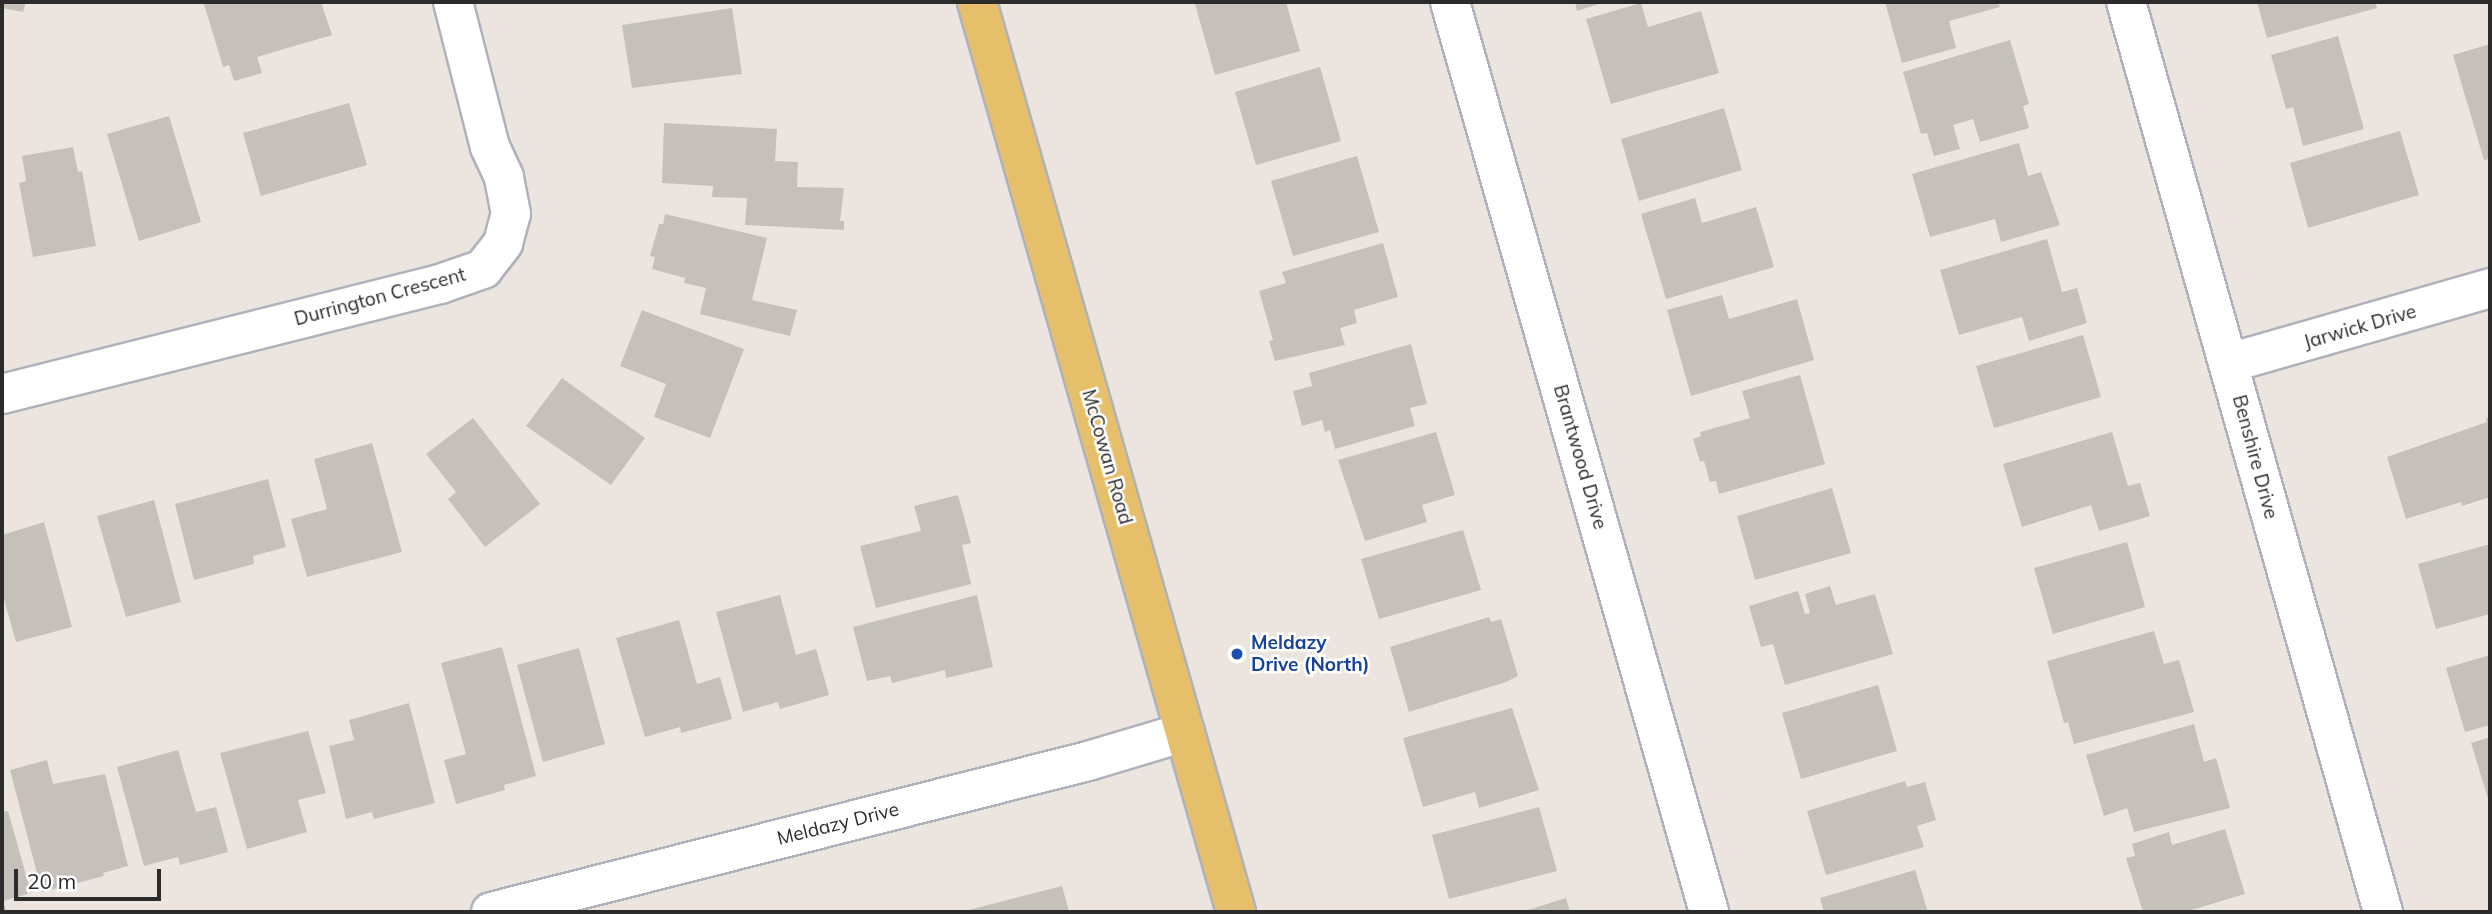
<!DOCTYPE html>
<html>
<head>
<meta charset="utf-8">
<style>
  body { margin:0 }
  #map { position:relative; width:2492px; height:914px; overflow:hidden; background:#ece5df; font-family:Mulish,sans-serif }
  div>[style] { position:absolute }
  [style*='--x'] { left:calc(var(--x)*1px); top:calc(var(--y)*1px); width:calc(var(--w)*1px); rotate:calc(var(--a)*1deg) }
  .building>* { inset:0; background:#c5c0ba }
  .roads { filter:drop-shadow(2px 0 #afb2bb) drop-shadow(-2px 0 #afb2bb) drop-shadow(0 2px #afb2bb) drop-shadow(0 -2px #afb2bb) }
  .minor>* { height:38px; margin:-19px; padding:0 19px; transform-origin:19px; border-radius:19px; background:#fff }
  .major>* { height:38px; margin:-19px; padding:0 19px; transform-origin:19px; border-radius:19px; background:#e6bf6a }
  .dots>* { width:19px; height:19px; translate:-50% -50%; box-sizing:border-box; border:4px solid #fff; border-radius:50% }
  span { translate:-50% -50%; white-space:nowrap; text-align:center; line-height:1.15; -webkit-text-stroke:5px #fff; paint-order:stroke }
  .street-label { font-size:19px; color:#2b2b2b }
  .transit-label { font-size:19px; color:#164399; font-weight:700 }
  .left { translate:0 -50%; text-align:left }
  .frame { position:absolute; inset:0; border:4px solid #2b2b2b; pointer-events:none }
  .scale { position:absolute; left:14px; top:869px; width:147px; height:32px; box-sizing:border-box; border:4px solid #2b2b2b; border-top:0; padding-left:9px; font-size:21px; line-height:24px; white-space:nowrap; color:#2b2b2b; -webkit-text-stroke:5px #fff; paint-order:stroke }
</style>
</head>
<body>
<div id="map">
  <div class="building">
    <i style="clip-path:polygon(2px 2px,26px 2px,23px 12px,2px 8px)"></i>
    <i style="clip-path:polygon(212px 2px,321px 2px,332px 35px,257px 57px,262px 73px,234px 81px,229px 65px,223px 67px,204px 4px)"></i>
    <i style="clip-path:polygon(1202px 2px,1286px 2px,1300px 51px,1215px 75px,1195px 4px)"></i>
    <i style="clip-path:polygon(1575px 2px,1605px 2px,1577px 11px)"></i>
    <i style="clip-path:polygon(1885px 2px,1998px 2px,2000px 7px,1949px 21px,1956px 48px,1902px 63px)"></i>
    <i style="clip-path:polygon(2257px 2px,2375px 2px,2377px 8px,2267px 38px)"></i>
    <i style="clip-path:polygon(1641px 3px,1648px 27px,1701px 11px,1719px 73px,1611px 104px,1586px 19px)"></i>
    <i style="clip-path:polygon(732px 8px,742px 74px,632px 88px,622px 25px)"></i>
    <i style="clip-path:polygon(2338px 36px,2364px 129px,2303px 146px,2293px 107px,2286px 109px,2271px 55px)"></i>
    <i style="clip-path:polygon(2010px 40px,2029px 104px,2023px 106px,2029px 128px,1980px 142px,1973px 119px,1953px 125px,1960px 149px,1934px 156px,1927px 133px,1921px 134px,1903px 72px)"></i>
    <i style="clip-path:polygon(2490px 44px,2490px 159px,2484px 160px,2453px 55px)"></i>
    <i style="clip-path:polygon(1320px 67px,1341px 141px,1256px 165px,1235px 92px)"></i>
    <i style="clip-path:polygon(349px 103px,367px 165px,261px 196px,243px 133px)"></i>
    <i style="clip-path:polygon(1724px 108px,1742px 170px,1639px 201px,1621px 139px)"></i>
    <i style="clip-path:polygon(169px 116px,201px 222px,139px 241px,107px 134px)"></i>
    <i style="clip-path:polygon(664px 123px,777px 129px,775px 161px,798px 162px,797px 187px,844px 188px,840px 221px,844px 221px,844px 230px,745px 225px,747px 198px,712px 197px,713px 186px,662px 183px)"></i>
    <i style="clip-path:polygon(2400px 131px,2419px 195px,2308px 228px,2290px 163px)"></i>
    <i style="clip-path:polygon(2019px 143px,2028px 176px,2041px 172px,2060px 225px,2001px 242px,1995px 219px,1930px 237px,1912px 174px)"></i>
    <i style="clip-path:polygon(73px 147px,78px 172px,82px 171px,96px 246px,33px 257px,19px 183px,26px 181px,22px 156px)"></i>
    <i style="clip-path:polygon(1357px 156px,1379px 232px,1293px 256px,1271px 181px)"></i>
    <i style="clip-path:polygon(1695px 198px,1702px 223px,1756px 207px,1774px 267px,1666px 299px,1641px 214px)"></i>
    <i style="clip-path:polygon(665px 214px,767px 238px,752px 300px,797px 310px,790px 336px,700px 314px,706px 288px,684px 283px,685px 278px,652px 269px,655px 257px,650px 256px,659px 224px,663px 224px)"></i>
    <i style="clip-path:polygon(2047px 239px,2062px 292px,2077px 288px,2087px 323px,2029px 341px,2022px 317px,1959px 335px,1940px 270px)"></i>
    <i style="clip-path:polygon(1383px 243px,1398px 297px,1354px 310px,1357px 323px,1340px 328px,1345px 345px,1275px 361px,1269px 341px,1273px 340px,1259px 291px,1286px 283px,1282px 272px)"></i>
    <i style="clip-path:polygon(1722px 295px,1729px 319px,1797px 299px,1814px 360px,1691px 396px,1667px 310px)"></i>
    <i style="clip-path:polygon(642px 310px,744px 349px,710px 438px,654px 417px,666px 384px,620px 366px)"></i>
    <i style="clip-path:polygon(2083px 335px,2101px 397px,1994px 428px,1976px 366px)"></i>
    <i style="clip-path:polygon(1411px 344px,1427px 404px,1410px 408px,1415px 426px,1335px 449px,1330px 430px,1325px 432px,1322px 420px,1302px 426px,1293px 391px,1312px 386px,1309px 373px)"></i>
    <i style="clip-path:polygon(1800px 375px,1825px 464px,1719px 494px,1716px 481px,1710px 482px,1704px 461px,1700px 462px,1693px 439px,1701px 436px,1700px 432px,1750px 418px,1742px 391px)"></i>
    <i style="clip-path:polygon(562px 378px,645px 438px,611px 485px,526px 426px)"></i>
    <i style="clip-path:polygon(2490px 417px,2490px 497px,2462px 506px,2461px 502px,2406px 519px,2387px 457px,2487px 422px,2486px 418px)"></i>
    <i style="clip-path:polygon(473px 418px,540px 504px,485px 547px,448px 499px,456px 492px,426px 454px)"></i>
    <i style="clip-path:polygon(1436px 432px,1455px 495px,1422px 505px,1427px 522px,1365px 541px,1338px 460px)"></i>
    <i style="clip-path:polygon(2112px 432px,2128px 486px,2140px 483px,2150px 516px,2099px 531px,2091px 505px,2022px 527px,2003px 464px)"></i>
    <i style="clip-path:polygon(372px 443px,402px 552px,307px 577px,291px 519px,327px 509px,314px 459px)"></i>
    <i style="clip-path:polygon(268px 479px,286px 547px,253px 556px,254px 564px,194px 580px,175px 504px)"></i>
    <i style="clip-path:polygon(1832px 488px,1851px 553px,1755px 580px,1737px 516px)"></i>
    <i style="clip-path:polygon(958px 495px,971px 543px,962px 545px,971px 584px,876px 608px,860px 546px,921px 531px,914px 506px)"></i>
    <i style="clip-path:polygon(154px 500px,181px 602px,126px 617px,97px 516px)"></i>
    <i style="clip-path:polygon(44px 522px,72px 627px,16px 642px,2px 592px,2px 535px)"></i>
    <i style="clip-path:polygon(1463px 530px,1481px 590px,1379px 619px,1361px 559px)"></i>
    <i style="clip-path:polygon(2127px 542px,2145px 607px,2053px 634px,2034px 568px)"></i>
    <i style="clip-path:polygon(2490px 544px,2490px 614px,2436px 629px,2418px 564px)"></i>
    <i style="clip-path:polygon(1830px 586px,1836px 605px,1875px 594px,1893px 654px,1785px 685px,1773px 644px,1761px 647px,1749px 606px,1798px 591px,1805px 614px,1810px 613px,1805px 594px)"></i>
    <i style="clip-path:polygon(780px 595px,796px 655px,816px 649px,829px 695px,780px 709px,778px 702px,743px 712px,716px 612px)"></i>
    <i style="clip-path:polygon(977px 595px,993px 667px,946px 678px,945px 670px,892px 683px,890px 676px,867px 681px,853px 627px)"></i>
    <i style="clip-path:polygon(1489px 617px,1491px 622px,1501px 619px,1518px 676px,1506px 682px,1409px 712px,1390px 647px)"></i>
    <i style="clip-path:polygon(679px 620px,697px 684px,720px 677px,732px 719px,681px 733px,680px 727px,645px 737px,616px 638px)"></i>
    <i style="clip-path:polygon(2154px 631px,2164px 664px,2179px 660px,2194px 712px,2074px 744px,2068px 722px,2064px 723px,2047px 661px)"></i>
    <i style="clip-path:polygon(502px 647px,536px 776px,504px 785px,505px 790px,456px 804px,444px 760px,466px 754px,441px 663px)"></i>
    <i style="clip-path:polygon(579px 648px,605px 744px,543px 762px,517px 665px)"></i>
    <i style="clip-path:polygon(2490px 655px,2490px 725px,2465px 732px,2446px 668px)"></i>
    <i style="clip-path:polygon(1878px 685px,1897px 751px,1801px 779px,1782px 713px)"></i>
    <i style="clip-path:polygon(409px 703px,435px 803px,374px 819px,372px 812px,346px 819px,329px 746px,354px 740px,349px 720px)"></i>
    <i style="clip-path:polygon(1512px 708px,1539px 790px,1479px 808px,1475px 792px,1423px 807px,1403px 738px)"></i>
    <i style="clip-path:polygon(2194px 724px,2204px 762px,2216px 758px,2230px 808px,2134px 832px,2127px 808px,2104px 816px,2086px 755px)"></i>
    <i style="clip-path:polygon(308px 731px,326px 793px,298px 800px,307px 832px,247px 849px,220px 753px)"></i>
    <i style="clip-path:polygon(2490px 737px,2490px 805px,2471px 743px)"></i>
    <i style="clip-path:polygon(178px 750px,196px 812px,216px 807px,228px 852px,180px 865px,178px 857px,144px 866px,117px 767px)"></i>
    <i style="clip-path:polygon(47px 760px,53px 784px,105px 774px,128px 866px,103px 873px,104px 876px,42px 892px,10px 770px)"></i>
    <i style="clip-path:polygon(1905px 781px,1907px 787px,1925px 782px,1936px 820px,1917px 826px,1924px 847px,1826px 875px,1807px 811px)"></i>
    <i style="clip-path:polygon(1539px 807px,1557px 871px,1449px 899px,1432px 835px)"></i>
    <i style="clip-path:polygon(8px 811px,31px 893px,3px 901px,7px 912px,2px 912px,2px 812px)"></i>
    <i style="clip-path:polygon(2225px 829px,2245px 894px,2185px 912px,2143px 912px,2126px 858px,2135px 856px,2132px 844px,2169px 832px,2172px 845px)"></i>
    <i style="clip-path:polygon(1915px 870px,1928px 912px,1824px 912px,1820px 898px)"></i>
    <i style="clip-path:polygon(1062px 886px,1069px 912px,966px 912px,965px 911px)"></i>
    <i style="clip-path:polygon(1566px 898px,1570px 912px,1522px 912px)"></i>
  </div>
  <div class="roads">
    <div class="minor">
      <i style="--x:1450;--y:2;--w:946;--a:74.11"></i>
      <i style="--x:2126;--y:2;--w:946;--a:74.23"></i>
      <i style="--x:2229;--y:363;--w:272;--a:-16"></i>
      <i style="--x:2;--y:394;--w:452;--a:-14.1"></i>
      <i style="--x:440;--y:284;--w:46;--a:-19.2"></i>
      <i style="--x:483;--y:269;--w:33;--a:-52"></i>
      <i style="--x:503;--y:243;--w:30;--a:-75"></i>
      <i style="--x:511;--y:214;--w:38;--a:-101"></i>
      <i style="--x:504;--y:177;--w:33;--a:-115"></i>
      <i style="--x:490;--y:147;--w:150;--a:-104.3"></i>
      <i style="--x:491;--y:912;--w:616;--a:-14.19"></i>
      <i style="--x:1088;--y:761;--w:101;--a:-16.6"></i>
    </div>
    <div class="major">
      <i style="--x:977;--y:2;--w:946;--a:74.11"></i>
    </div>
  </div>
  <div class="dots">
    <i style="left:1237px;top:654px;background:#1a4fb4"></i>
  </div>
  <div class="street-label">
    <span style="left:380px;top:297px;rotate:-15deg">Durrington Crescent</span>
    <span style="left:2360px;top:327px;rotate:-16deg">Jarwick Drive</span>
    <span style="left:1107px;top:457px;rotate:74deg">McCowan Road</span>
    <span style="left:1580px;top:457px;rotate:74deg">Brantwood Drive</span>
    <span style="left:2255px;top:457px;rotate:75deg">Benshire Drive</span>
    <span style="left:838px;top:824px;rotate:-14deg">Meldazy Drive</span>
  </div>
  <div class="transit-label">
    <span class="left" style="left:1251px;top:654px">Meldazy<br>Drive (North)</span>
  </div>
  <div class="frame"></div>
  <div class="scale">20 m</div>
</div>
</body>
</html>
